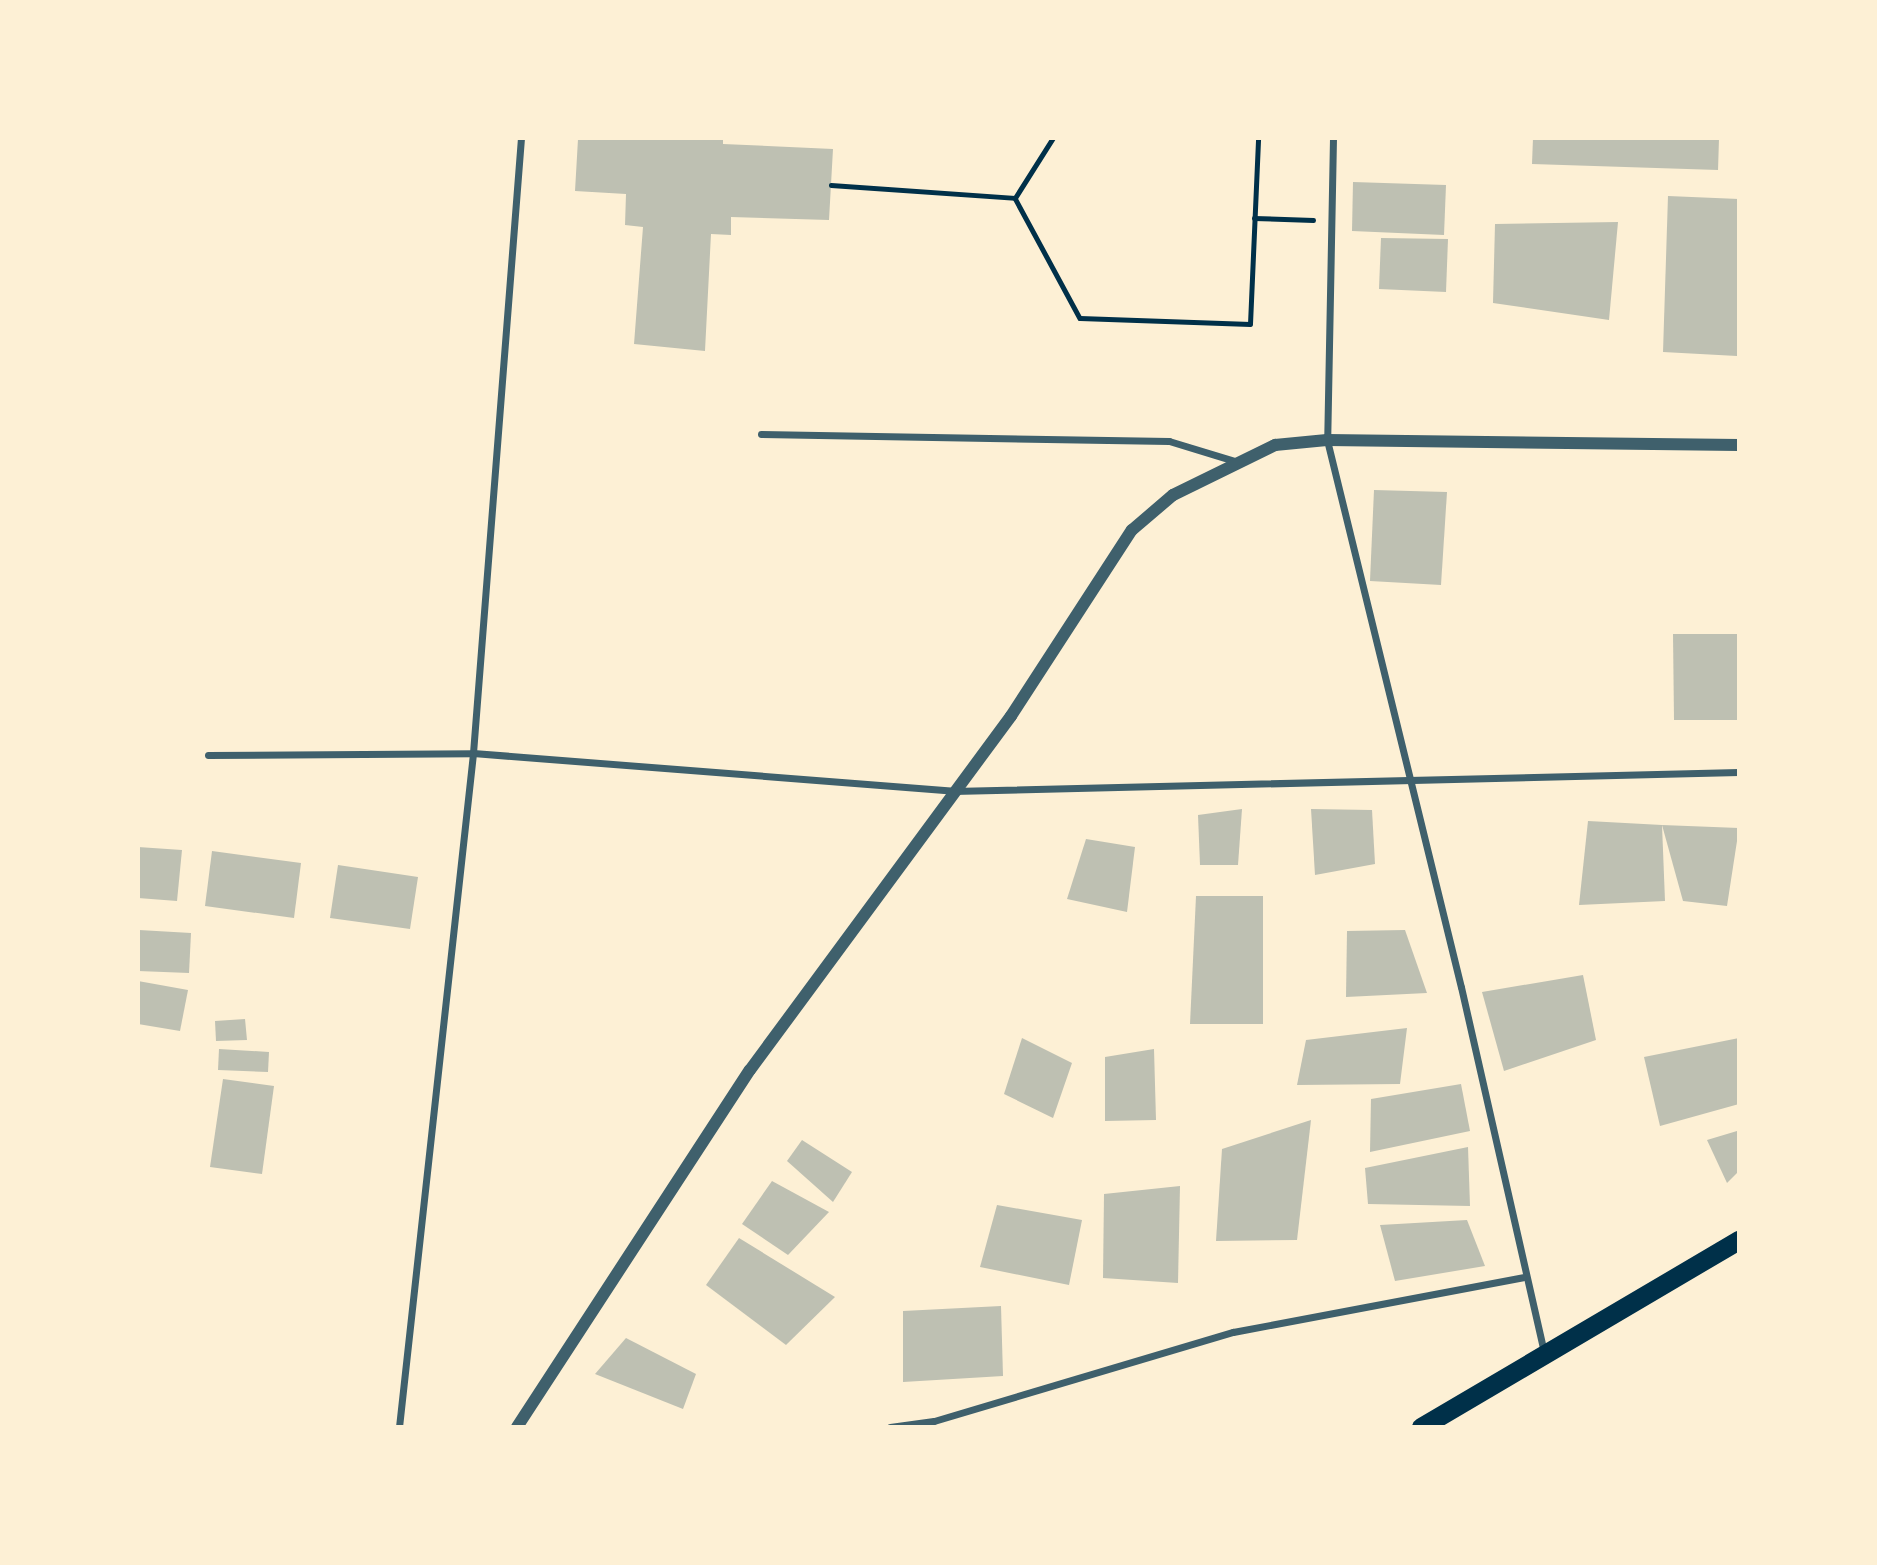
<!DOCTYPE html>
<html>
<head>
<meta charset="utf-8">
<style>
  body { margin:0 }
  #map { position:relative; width:1877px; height:1565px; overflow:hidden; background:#fdf0d5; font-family:Ubuntu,sans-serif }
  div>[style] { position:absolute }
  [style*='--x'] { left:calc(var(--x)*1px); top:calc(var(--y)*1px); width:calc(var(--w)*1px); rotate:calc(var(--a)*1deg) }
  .building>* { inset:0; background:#bec0b2 }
  .path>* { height:4.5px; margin:-2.25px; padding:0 2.25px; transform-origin:2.25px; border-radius:2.25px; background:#003049 }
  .minor>* { height:7px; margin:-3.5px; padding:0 3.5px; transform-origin:3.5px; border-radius:3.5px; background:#3f606c }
  .tertiary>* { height:12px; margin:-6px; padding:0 6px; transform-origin:6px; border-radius:6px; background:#3f606c }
  .trunk>* { height:19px; margin:-9.5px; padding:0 9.5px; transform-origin:9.5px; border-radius:9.5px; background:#003049 }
  span { translate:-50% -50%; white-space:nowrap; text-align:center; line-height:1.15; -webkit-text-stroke:6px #fdf0d5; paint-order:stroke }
  .frame { position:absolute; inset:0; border:140px solid #fdf0d5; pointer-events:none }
</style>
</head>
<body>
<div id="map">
  <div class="building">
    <i style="clip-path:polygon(631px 138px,723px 138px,723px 144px,833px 149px,829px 220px,731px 217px,731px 235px,711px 234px,705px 351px,634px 344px,643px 227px,625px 225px,626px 194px,575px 191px,578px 139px)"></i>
    <i style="clip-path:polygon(1533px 138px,1719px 138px,1718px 170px,1532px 164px)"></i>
    <i style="clip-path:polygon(1353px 182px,1446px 185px,1444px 235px,1352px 231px)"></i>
    <i style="clip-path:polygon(1668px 196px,1739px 199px,1737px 356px,1663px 352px)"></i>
    <i style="clip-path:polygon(1618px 222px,1609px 320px,1493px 303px,1495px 224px)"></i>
    <i style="clip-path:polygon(1381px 238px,1448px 239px,1446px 292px,1379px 289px)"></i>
    <i style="clip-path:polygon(1374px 490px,1447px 492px,1441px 585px,1370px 581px)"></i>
    <i style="clip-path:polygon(1673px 634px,1739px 634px,1739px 720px,1674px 720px)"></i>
    <i style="clip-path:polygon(1242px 809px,1238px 865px,1200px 865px,1198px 815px)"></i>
    <i style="clip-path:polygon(1311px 809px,1372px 810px,1375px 864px,1315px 875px)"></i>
    <i style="clip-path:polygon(1588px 821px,1662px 825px,1665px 901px,1579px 905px)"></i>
    <i style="clip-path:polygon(1662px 825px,1739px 828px,1727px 906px,1683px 901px)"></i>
    <i style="clip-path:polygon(1086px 839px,1135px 847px,1127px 912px,1067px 899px)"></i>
    <i style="clip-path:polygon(138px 847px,182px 850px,177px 901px,138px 898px)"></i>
    <i style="clip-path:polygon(212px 851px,301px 863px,294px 918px,205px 906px)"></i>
    <i style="clip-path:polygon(338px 865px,418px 877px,410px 929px,330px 918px)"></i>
    <i style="clip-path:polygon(1196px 896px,1263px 896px,1263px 1024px,1190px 1024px)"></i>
    <i style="clip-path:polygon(139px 930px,191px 933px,189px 973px,138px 971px)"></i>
    <i style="clip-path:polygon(1405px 930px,1427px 993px,1346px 997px,1347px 931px)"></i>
    <i style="clip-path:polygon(1583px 975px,1596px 1040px,1504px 1071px,1482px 992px)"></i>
    <i style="clip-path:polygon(138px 981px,188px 990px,180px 1031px,138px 1024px)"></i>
    <i style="clip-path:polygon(245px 1019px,247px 1040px,216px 1041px,215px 1021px)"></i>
    <i style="clip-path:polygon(1407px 1028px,1400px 1084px,1297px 1085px,1306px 1040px)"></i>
    <i style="clip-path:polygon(1022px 1038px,1072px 1063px,1053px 1118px,1004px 1094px)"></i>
    <i style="clip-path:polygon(1739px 1038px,1739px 1104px,1660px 1126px,1644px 1057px)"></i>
    <i style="clip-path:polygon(219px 1049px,269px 1052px,268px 1072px,218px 1070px)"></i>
    <i style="clip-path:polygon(1154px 1049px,1156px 1120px,1105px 1121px,1105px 1057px)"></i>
    <i style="clip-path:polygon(223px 1079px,274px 1086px,262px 1174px,210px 1167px)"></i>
    <i style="clip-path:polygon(1461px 1084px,1470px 1131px,1370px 1152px,1371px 1099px)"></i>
    <i style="clip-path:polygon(1311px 1120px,1297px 1240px,1216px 1241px,1222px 1149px)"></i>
    <i style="clip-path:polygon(1737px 1131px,1739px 1171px,1727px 1183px,1707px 1140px)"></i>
    <i style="clip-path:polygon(802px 1140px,852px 1172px,833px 1202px,787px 1161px)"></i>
    <i style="clip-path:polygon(1468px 1147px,1470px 1206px,1368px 1204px,1365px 1168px)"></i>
    <i style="clip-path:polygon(772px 1181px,829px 1212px,788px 1255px,742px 1224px)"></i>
    <i style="clip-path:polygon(1180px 1186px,1178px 1283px,1103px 1278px,1104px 1194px)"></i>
    <i style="clip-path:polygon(997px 1205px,1082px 1220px,1069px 1285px,980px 1267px)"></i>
    <i style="clip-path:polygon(1467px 1220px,1485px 1266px,1395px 1281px,1380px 1225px)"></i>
    <i style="clip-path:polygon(739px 1238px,835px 1297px,786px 1345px,706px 1285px)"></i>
    <i style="clip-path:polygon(1001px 1306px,1003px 1376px,903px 1382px,903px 1311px)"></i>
    <i style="clip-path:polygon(626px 1338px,696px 1374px,683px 1409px,595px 1374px)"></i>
  </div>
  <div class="path">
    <i style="--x:831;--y:185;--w:184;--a:4"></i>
    <i style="--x:1015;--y:198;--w:136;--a:61.6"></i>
    <i style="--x:1080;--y:318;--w:170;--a:2"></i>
    <i style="--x:1250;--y:324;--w:186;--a:-87.5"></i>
    <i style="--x:1015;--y:198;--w:71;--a:-57.7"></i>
    <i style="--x:1254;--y:218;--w:59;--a:1.9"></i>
  </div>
  <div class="minor">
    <i style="--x:1333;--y:138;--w:302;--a:91.1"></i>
    <i style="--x:1327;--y:440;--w:563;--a:76.24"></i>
    <i style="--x:1461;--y:987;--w:375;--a:77.2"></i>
    <i style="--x:761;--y:434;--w:408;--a:1"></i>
    <i style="--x:1169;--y:441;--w:69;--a:16.9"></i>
    <i style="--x:208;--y:755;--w:265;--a:-0.4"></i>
    <i style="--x:473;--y:753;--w:482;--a:4.5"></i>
    <i style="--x:953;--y:791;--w:786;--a:-1.38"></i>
    <i style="--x:399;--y:1427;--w:678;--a:-83.73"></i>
    <i style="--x:473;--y:753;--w:617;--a:-85.54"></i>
    <i style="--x:890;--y:1427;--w:44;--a:-7.8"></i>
    <i style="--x:934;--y:1421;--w:312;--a:-16.6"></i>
    <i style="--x:1233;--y:1332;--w:295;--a:-10.7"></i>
  </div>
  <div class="tertiary">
    <i style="--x:517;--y:1427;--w:426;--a:-56.9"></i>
    <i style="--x:750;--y:1070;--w:440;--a:-53.6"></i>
    <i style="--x:1011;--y:716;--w:222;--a:-57"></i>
    <i style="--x:1132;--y:530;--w:54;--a:-40.5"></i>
    <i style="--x:1173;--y:495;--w:114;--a:-26.1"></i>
    <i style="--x:1275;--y:445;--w:52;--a:-5.5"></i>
    <i style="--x:1327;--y:440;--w:412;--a:0.7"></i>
  </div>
  <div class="trunk">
    <i style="--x:1421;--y:1427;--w:369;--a:-30.5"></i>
  </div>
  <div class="frame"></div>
</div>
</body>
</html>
